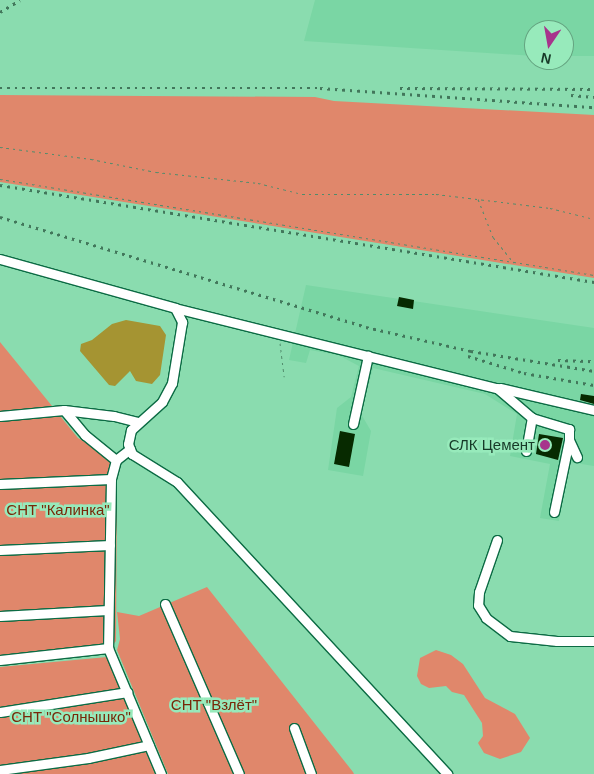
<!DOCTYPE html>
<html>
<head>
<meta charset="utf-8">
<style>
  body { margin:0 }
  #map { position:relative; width:594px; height:774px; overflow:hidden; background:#8adcaf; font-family:Helvetica,sans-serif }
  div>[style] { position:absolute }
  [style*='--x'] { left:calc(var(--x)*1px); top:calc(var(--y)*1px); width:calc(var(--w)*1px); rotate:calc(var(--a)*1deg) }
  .built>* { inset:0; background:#7ad6a4 }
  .green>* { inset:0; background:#e0876b }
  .water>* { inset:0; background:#a59432 }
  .building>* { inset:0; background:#072a00 }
  .path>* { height:1px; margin-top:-0.5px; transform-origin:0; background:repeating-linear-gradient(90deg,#508b6b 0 2.5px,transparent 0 6.5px) }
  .roads { filter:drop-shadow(1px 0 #0c6b44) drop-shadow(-1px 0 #0c6b44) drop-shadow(0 1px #0c6b44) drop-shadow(0 -1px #0c6b44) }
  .minor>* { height:9px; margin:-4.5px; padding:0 4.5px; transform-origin:4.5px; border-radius:4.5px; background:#fff }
  .rail>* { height:2.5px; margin-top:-1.25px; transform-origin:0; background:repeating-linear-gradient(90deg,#42775b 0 2.5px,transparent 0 7.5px) }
  .dots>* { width:14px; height:14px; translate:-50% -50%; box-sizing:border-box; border:2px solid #97eabb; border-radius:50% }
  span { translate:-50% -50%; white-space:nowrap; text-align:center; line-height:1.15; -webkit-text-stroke:5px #97eabb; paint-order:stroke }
  .poi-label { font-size:15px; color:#173a28 }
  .right { translate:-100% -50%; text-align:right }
  .park-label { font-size:15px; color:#772809 }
  .north { position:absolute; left:524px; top:20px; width:50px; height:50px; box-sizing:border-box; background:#97eabb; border:1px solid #64a480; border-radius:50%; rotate:192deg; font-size:14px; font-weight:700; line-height:20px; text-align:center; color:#173a28 }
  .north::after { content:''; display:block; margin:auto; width:18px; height:22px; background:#a7338c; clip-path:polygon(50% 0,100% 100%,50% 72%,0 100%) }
</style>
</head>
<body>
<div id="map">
  <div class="built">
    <i style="clip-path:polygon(315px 0,594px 0,594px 56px,564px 56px,564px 30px,534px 30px,534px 56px,304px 41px)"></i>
    <i style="clip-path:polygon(306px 285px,594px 328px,594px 466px,569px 462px,559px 521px,540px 518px,550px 464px,510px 456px,517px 414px,485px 394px,373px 368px,361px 414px,371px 431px,363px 476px,328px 470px,337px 408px,351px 397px,359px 366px,338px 355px,310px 350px,306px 363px,289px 360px)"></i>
  </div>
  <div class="green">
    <i style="clip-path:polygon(0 95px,315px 97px,334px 101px,594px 115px,594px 278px,0 182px)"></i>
    <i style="clip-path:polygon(0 342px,78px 438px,120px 463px,117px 473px,116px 641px,106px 654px,0 665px)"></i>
    <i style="clip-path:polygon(207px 587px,353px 772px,354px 774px,168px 774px,117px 650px,120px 639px,117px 612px,139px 616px)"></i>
    <i style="clip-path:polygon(436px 650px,451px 655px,463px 664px,485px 698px,515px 714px,530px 738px,521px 752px,500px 759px,484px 753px,478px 743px,483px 736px,482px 723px,464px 695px,452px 692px,446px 686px,429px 688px,421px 684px,417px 676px,420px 658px)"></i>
    <i style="clip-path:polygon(107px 657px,155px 774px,0 774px,0 667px)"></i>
  </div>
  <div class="water">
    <i style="clip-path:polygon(126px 320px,160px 326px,166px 335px,160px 375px,152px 384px,136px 381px,130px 371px,115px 386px,109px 385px,80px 351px,81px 344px,92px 340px,112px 324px)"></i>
  </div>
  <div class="building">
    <i style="clip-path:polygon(399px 297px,414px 300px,413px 309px,397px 306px)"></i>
    <i style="clip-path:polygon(581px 394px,594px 396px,594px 404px,580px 400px)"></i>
    <i style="clip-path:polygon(340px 431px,355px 434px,349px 467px,334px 464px)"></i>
    <i style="clip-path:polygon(539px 434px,563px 438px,558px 460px,536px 454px)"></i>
  </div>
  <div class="path">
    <i style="--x:0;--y:147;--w:92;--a:7.5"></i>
    <i style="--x:91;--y:159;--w:66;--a:11.3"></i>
    <i style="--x:156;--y:172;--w:103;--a:6.2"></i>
    <i style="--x:258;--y:183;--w:45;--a:14"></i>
    <i style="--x:302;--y:194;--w:134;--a:0"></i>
    <i style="--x:436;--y:194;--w:115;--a:7"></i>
    <i style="--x:550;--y:208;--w:45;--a:14"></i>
    <i style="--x:0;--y:179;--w:602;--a:9.18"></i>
    <i style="--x:478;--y:199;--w:41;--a:68.5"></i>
    <i style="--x:493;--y:237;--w:33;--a:51"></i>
    <i style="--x:280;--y:343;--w:34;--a:83"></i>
  </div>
  <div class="roads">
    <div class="minor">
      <i style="--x:0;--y:259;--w:182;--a:15.6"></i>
      <i style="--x:175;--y:308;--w:16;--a:63"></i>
      <i style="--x:182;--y:322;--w:62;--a:99.3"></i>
      <i style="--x:172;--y:383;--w:21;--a:118"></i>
      <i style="--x:162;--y:402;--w:42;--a:137.9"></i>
      <i style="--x:131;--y:430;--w:14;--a:102"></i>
      <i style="--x:128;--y:444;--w:11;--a:68"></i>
      <i style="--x:132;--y:454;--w:53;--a:31.9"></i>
      <i style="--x:177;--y:482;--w:398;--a:47.2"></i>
      <i style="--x:175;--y:308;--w:332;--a:14"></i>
      <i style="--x:497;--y:388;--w:46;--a:40.6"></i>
      <i style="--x:532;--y:418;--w:39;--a:17"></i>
      <i style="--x:569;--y:429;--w:11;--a:90"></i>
      <i style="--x:569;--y:440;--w:19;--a:65"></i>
      <i style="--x:500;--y:388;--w:97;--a:13.2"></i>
      <i style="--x:64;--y:410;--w:33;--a:50"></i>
      <i style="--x:85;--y:435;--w:40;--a:39"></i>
      <i style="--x:0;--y:416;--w:64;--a:-5.4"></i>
      <i style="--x:64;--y:410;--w:50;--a:6.8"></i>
      <i style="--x:114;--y:416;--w:25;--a:14"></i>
      <i style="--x:353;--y:424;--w:70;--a:-77.6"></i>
      <i style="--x:130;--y:449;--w:18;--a:142"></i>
      <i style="--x:116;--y:460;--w:20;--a:105"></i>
      <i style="--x:111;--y:479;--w:169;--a:91"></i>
      <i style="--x:108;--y:648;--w:137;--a:67.2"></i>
      <i style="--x:526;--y:451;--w:34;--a:-80"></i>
      <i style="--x:0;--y:484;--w:111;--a:-2.6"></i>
      <i style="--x:554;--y:512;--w:74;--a:-78.2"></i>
      <i style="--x:497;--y:540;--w:55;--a:109.1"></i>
      <i style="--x:479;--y:592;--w:13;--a:94"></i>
      <i style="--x:478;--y:605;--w:15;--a:58"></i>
      <i style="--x:486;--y:618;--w:30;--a:37"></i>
      <i style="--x:510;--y:636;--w:47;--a:6.1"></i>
      <i style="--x:557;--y:641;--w:37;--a:0"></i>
      <i style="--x:0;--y:550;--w:110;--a:-2.6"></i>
      <i style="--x:165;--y:604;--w:185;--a:66.5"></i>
      <i style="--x:0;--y:616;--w:108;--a:-3.2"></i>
      <i style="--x:0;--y:660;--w:109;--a:-6.3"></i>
      <i style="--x:0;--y:712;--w:129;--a:-8.9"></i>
      <i style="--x:294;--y:728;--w:49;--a:69.7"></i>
      <i style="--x:0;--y:770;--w:89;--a:-7.8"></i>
      <i style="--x:88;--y:758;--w:62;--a:-12"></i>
    </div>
  </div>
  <div class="rail">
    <i style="--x:0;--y:12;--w:23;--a:-31"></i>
    <i style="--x:0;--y:88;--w:320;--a:0"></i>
    <i style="--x:320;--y:88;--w:275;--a:4"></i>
    <i style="--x:400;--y:88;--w:194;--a:0.3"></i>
    <i style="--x:571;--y:95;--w:23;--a:5"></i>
    <i style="--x:0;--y:185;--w:602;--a:9.27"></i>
    <i style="--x:0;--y:217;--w:382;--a:16.7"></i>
    <i style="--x:366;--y:327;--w:108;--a:12.9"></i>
    <i style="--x:471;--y:351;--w:125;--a:9.2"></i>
    <i style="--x:468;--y:356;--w:59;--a:16.9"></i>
    <i style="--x:524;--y:373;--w:71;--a:9.7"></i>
    <i style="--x:558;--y:360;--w:36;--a:2"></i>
  </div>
  <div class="dots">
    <i style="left:545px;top:445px;background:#a7338c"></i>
  </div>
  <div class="poi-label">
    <span class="right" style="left:535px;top:445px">СЛК Цемент</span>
  </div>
  <div class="park-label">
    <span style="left:58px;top:510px">СНТ "Калинка"</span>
    <span style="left:214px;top:705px">СНТ "Взлёт"</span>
    <span style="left:71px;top:717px">СНТ "Солнышко"</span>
  </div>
  <div class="north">N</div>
</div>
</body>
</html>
